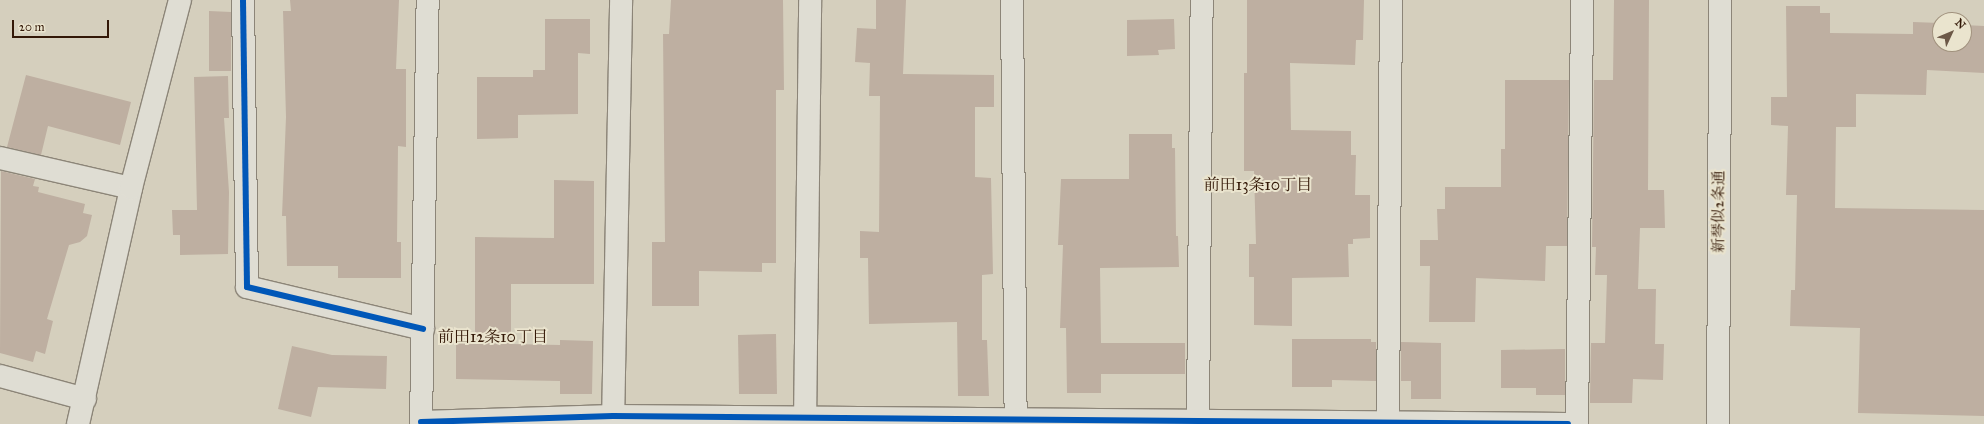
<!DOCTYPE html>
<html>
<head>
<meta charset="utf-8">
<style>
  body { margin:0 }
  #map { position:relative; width:1984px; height:424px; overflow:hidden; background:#d5cfbd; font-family:"IM FELL Great Primer","Noto Serif JP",serif }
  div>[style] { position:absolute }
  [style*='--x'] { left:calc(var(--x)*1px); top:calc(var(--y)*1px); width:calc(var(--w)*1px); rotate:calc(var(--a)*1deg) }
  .building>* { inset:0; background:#beafa1 }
  .roads { filter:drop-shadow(1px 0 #8c8578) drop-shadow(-1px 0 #8c8578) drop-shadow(0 1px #8c8578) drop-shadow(0 -1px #8c8578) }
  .minor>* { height:22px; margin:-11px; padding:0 11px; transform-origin:11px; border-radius:11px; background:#dfddd3 }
  .tertiary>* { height:22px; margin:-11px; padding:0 11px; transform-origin:11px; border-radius:11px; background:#dfddd3 }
  .cycleway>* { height:6px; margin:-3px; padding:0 3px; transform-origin:3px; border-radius:3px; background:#0057b8 }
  span { translate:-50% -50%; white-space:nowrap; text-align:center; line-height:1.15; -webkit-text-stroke:4px #eae4ce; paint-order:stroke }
  .street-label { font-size:15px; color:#331807 }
  .neighbourhood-label { font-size:16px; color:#331807 }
  .north { position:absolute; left:1932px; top:12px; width:40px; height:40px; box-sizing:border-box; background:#eae4ce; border:1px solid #a1927e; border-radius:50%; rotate:46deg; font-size:11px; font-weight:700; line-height:16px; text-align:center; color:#331807 }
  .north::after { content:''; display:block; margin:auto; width:14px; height:18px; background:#6c5847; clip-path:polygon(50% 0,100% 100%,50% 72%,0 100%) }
  .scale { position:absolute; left:12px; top:20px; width:97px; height:18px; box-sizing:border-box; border:2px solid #331807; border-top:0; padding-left:5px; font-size:12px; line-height:14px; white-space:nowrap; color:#331807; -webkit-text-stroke:3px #eae4ce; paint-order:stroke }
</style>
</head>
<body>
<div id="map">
  <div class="building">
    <i style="clip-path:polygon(290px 0,399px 0,396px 69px,406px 69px,406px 147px,398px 146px,397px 242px,401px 242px,401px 278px,338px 278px,338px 266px,287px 266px,286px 216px,282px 216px,286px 117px,283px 11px,291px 11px)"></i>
    <i style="clip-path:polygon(671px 0,783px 0,784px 90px,776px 90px,776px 263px,762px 263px,762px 272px,699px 271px,699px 306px,652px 306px,652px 242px,665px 242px,663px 34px,669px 34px)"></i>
    <i style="clip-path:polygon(876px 0,906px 0,903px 74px,994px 75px,994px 107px,975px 107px,975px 177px,991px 178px,993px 274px,982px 275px,982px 340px,987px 340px,989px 396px,958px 396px,957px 322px,869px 324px,868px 258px,860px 258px,860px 231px,879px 232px,880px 96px,869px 96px,870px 63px,855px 62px,857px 28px,876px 29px)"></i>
    <i style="clip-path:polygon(1247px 0,1364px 0,1363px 40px,1356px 40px,1355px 65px,1290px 63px,1291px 130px,1351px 131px,1351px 155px,1356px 155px,1355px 195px,1370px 195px,1370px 238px,1353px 239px,1353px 244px,1348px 244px,1349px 277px,1292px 278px,1292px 326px,1254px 325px,1254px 277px,1249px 277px,1249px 244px,1256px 244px,1254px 171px,1244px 171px,1244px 73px,1247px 73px)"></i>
    <i style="clip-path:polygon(1614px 0,1649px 0,1648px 190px,1664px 190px,1665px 228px,1640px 228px,1638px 289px,1656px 289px,1655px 344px,1664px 344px,1663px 380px,1633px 379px,1632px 403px,1590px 403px,1590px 396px,1591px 343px,1605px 343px,1607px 275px,1595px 275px,1596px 247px,1592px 247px,1594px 80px,1613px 80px)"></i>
    <i style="clip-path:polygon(1786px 6px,1820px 6px,1820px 13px,1830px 13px,1830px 33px,1913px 34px,1913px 22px,1940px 23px,1940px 44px,1964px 44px,1964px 25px,1984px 26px,1984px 73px,1927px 70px,1926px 95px,1856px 94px,1856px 127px,1836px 127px,1835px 208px,1984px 210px,1984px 416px,1858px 413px,1860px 328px,1790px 326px,1791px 290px,1795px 290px,1797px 195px,1786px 195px,1788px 126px,1771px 125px,1771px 97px,1787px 97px)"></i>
    <i style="clip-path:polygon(209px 11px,231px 12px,231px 71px,209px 71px)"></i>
    <i style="clip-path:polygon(545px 19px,590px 19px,590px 54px,578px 53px,578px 114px,518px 115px,518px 138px,477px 139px,477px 77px,533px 77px,533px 70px,545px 70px)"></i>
    <i style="clip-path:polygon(1174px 19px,1175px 49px,1158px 50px,1159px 55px,1127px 56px,1127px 20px)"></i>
    <i style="clip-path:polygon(26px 75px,131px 102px,120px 145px,48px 126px,41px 155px,7px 147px)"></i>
    <i style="clip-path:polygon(228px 76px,229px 118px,224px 118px,229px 192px,228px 254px,180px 255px,180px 235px,173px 235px,172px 210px,197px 210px,194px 77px)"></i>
    <i style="clip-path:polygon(1505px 80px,1569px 80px,1567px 246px,1546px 246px,1545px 281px,1476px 278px,1475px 322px,1429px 322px,1430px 266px,1420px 266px,1420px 240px,1438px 240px,1437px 209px,1445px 209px,1445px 187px,1501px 187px,1501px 149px,1505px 149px)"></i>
    <i style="clip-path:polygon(1129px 134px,1172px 134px,1172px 148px,1175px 148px,1176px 236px,1178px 236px,1179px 267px,1100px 268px,1101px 343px,1185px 343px,1185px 374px,1101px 374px,1101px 393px,1067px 393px,1066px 328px,1060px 328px,1063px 245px,1058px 245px,1061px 179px,1129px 179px)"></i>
    <i style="clip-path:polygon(1px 171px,35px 179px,33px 186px,39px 187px,38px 192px,85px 204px,83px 213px,92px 215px,87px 236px,80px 242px,69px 245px,47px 319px,53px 321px,45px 354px,36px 351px,33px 362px,0 353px)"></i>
    <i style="clip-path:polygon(554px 180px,594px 181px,594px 284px,511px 284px,511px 344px,560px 345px,560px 340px,593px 341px,592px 394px,560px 394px,560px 381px,456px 379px,456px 339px,475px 339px,475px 237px,554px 238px)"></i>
    <i style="clip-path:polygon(776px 334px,777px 394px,739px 394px,738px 335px)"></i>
    <i style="clip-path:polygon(1292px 339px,1371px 339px,1371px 342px,1376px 342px,1376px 381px,1332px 380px,1332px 387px,1292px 387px)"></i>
    <i style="clip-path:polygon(1401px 342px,1441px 343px,1441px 399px,1411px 399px,1411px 381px,1401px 381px)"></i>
    <i style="clip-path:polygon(292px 346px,332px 355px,387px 356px,386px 389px,318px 387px,311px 417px,278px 409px)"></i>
    <i style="clip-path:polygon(1565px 349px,1565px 395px,1536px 395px,1536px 388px,1501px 388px,1501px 350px)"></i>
  </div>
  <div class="roads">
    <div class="minor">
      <i style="--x:243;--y:0;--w:287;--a:89.2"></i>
      <i style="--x:247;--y:287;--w:181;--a:13.4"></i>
      <i style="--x:1012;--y:0;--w:424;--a:89.5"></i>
      <i style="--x:0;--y:158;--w:134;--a:12.9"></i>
      <i style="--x:0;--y:376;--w:88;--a:15.1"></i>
      <i style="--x:1198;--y:420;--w:420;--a:-89.5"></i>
      <i style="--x:421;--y:422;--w:192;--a:-1.8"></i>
      <i style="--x:613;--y:416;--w:955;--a:0.48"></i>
      <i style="--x:1388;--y:423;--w:423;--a:-89.6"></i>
      <i style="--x:78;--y:424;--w:242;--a:-77.3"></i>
      <i style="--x:131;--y:188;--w:194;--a:-75.4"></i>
      <i style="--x:421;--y:424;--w:424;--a:-89.1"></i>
      <i style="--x:613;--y:424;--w:424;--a:-88.9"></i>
      <i style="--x:805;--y:424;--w:424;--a:-89.3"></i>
      <i style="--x:1577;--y:424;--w:424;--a:-89.3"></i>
    </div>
    <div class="tertiary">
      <i style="--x:1718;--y:424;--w:424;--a:-89.7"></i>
    </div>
  </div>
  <div class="cycleway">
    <i style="--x:243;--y:0;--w:287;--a:89.2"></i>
    <i style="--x:247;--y:287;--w:181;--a:13.4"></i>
    <i style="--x:421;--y:422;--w:192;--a:-1.8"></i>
    <i style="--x:613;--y:416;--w:955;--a:0.48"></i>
  </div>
  <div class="street-label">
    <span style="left:1719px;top:212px;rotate:-90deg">新琴似2条通</span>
  </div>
  <div class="neighbourhood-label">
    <span style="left:1258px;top:185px">前田13条10丁目</span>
    <span style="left:493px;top:337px">前田12条10丁目</span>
  </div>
  <div class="north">N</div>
  <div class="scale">20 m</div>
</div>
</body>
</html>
